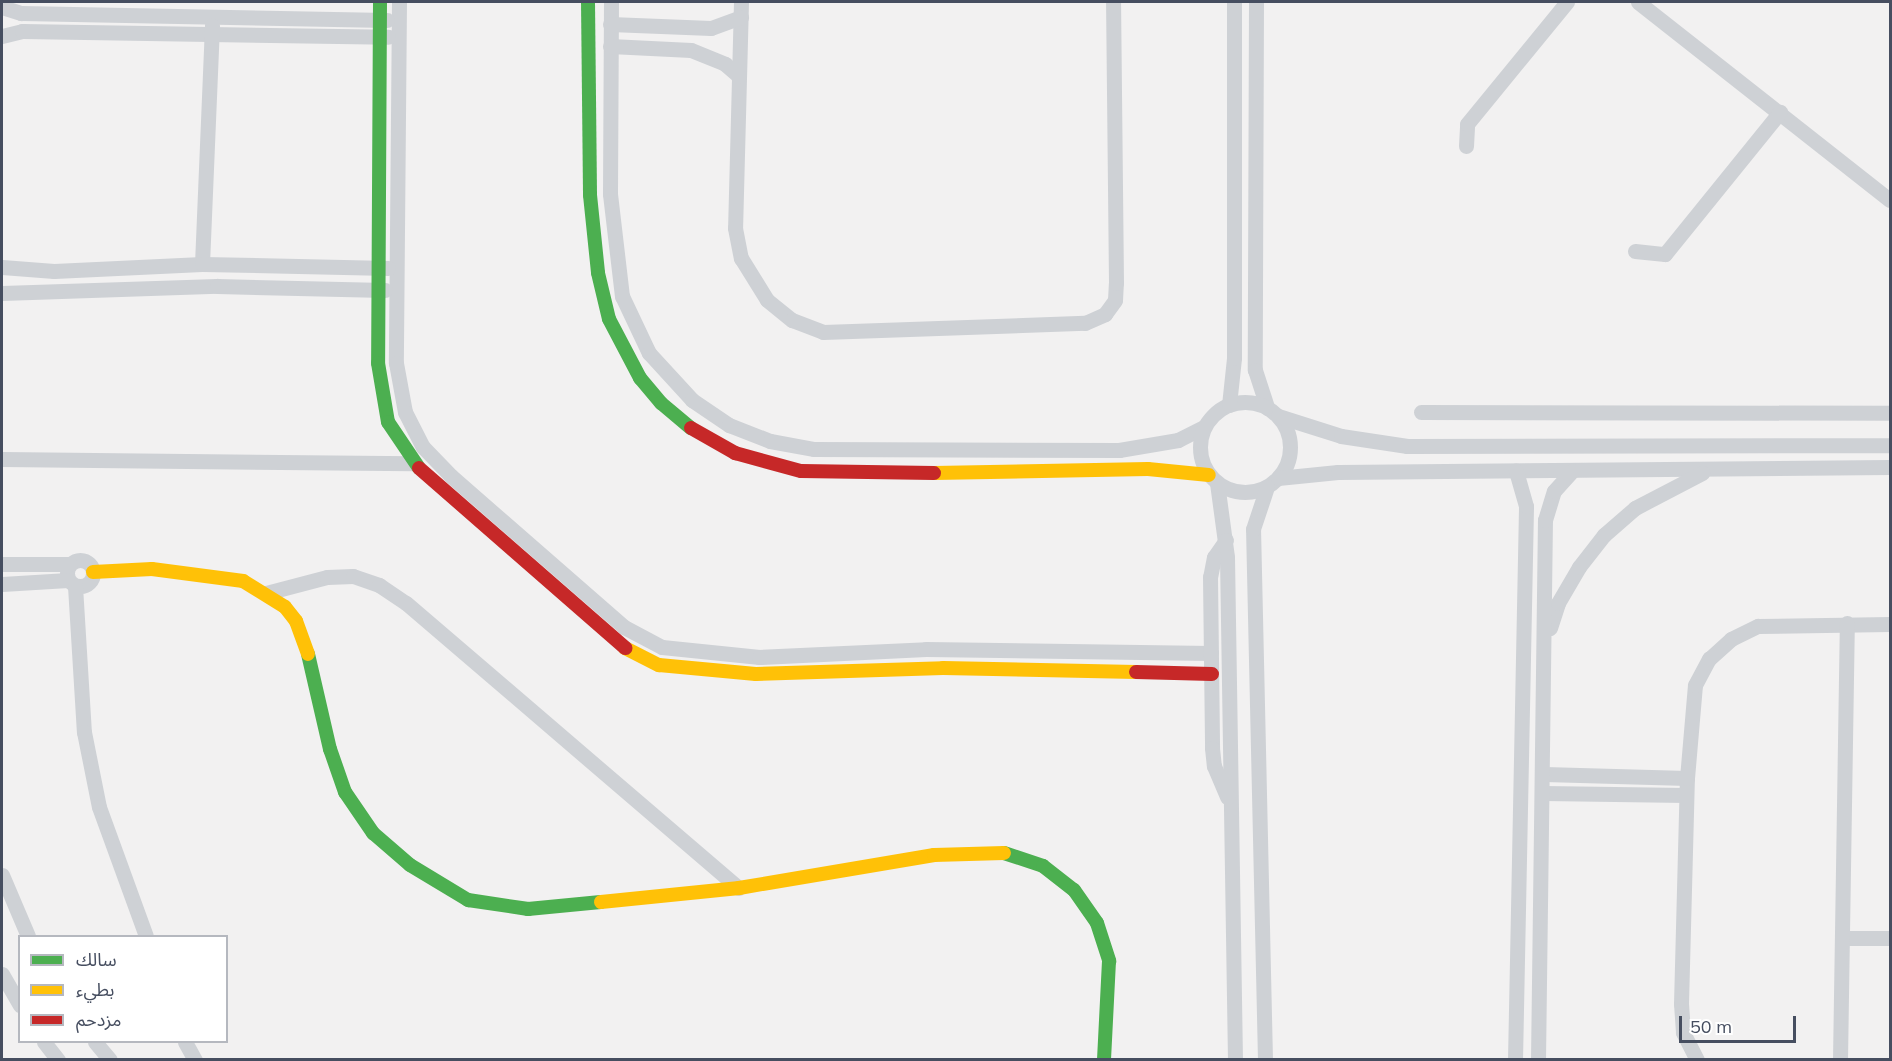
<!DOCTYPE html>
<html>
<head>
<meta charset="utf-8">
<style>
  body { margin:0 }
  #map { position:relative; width:1892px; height:1061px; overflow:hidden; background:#f2f1f1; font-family:Mulish,"Noto Sans Arabic",sans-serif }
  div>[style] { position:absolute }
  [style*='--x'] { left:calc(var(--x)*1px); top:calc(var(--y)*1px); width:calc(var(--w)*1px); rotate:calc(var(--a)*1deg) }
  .street>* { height:15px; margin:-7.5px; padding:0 7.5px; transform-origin:7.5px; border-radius:7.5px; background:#ced1d5 }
  .street>.ring { margin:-7.5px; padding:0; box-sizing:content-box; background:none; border:15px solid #ced1d5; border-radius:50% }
  .fast>* { height:14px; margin:-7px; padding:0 7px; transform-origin:7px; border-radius:7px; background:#4caf50 }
  .slow>* { height:14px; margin:-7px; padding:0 7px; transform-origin:7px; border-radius:7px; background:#ffc107 }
  .jam>* { height:14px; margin:-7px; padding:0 7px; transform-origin:7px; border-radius:7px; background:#c62828 }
  span { translate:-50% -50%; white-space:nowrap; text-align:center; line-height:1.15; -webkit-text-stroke:6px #fff; paint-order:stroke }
  .frame { position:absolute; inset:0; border:3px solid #464e60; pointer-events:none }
  .legend { position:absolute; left:18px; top:935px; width:210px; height:108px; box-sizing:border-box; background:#fff; border:2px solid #b5b8bf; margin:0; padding:8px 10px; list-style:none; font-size:18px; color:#464e60 }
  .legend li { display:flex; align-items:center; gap:12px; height:30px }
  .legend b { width:30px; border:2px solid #b5b8bf }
  .scale { position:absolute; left:1679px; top:1016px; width:117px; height:27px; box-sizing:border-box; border:3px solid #464e60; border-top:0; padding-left:8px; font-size:18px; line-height:21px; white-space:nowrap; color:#464e60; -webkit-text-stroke:4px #fff; paint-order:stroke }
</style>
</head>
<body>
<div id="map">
  <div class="street">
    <i style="--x:399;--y:2;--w:361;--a:90.5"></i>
    <i style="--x:396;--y:363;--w:50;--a:79.6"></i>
    <i style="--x:405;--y:412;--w:39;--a:63"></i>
    <i style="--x:423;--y:447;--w:40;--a:46"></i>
    <i style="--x:451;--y:476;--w:230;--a:41.1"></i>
    <i style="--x:624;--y:627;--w:43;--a:27.8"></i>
    <i style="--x:662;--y:647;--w:98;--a:5.9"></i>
    <i style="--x:759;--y:657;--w:167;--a:-2.7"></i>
    <i style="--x:926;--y:649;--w:285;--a:0.8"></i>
    <i style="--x:611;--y:2;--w:192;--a:90.3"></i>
    <i style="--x:610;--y:194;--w:103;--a:83.3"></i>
    <i style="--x:622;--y:296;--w:63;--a:64.7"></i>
    <i style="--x:649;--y:353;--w:64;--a:47.5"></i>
    <i style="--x:692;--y:400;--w:45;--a:34"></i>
    <i style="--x:729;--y:425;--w:44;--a:21.3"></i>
    <i style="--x:770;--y:441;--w:45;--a:10.3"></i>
    <i style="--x:814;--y:449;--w:305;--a:0.2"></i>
    <i style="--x:1119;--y:450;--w:60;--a:-9.6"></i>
    <i style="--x:1178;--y:440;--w:29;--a:-27"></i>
    <i style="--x:741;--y:2;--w:226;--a:91.5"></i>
    <i style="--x:735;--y:228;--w:31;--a:79"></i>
    <i style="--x:741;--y:258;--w:49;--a:58.2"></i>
    <i style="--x:767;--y:300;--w:32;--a:39"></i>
    <i style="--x:792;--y:320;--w:33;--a:21"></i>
    <i style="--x:823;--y:332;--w:262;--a:-2"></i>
    <i style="--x:1085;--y:323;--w:22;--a:-24"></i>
    <i style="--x:1105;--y:314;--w:17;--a:-54"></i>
    <i style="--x:1115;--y:300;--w:17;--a:-87"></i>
    <i style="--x:1116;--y:283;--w:281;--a:-90.6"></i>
    <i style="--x:1256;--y:2;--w:368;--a:90.2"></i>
    <i style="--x:1255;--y:370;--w:40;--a:72"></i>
    <i style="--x:1638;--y:2;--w:320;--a:38.2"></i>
    <i style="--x:2;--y:7;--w:20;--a:18"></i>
    <i style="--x:21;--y:13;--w:366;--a:1.1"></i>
    <i style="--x:610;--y:24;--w:101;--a:2.3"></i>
    <i style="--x:711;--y:28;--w:32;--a:-20"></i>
    <i style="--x:2;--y:36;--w:21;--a:-14"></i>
    <i style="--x:22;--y:31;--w:366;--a:0.9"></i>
    <i style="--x:610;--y:46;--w:81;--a:2.8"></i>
    <i style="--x:691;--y:50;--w:37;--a:22"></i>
    <i style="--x:725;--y:64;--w:18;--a:41"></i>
    <i style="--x:1466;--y:146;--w:22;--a:-87"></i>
    <i style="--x:1467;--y:124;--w:158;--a:-50.7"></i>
    <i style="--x:1635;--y:251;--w:30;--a:6"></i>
    <i style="--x:1665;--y:254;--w:183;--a:-51"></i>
    <i style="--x:202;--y:264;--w:239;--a:-87.6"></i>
    <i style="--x:2;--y:267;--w:52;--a:4.4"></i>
    <i style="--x:54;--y:271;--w:148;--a:-2.7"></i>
    <i style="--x:202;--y:264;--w:186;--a:1.2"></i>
    <i style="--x:2;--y:293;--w:215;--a:-1.9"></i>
    <i style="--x:217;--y:286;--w:168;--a:1.4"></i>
    <i class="ring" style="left:1200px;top:402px;width:75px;height:75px"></i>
    <i style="--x:1229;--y:405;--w:47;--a:-83.9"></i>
    <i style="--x:1234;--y:358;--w:356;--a:-90"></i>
    <i style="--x:1421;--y:412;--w:469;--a:0.1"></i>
    <i style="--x:1278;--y:416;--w:66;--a:17.6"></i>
    <i style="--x:1341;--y:436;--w:67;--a:8.6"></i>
    <i style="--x:1407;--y:446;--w:483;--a:-0.1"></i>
    <i style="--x:2;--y:459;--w:411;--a:0.6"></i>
    <i style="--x:1278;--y:478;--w:60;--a:-5.7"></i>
    <i style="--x:1338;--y:472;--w:552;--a:-0.52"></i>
    <i style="--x:1217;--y:483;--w:75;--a:82.3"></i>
    <i style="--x:1227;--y:557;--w:503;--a:89.09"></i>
    <i style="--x:1226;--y:540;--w:21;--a:125"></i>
    <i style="--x:1214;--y:557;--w:20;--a:101"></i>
    <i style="--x:1210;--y:577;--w:171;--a:89.3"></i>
    <i style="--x:1212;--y:748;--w:18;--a:84"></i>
    <i style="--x:1214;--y:766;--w:34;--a:67"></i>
    <i class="ring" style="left:67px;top:560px;width:11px;height:11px"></i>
    <i style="--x:2;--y:564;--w:68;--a:0"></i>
    <i style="--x:2;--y:584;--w:66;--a:-3.5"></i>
    <i style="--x:75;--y:586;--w:146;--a:86.5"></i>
    <i style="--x:84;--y:732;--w:76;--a:78.7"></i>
    <i style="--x:99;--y:807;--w:137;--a:70"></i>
    <i style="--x:266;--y:593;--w:63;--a:-14.7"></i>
    <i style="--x:327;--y:577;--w:26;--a:-2"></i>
    <i style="--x:353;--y:576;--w:28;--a:19"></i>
    <i style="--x:379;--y:585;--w:32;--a:34"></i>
    <i style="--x:406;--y:603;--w:438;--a:40.6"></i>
    <i style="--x:1550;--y:628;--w:26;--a:-72"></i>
    <i style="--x:1558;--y:603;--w:42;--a:-59.7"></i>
    <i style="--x:1579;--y:567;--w:41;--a:-52"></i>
    <i style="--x:1604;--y:535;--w:41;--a:-41.1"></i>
    <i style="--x:1635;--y:508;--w:76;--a:-27.6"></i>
    <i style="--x:1544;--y:774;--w:143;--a:1.6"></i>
    <i style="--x:1543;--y:793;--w:143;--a:0.8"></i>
    <i style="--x:2;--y:875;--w:66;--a:66.9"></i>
    <i style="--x:1842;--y:938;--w:48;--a:0"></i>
    <i style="--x:2;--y:974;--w:36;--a:60"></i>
    <i style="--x:44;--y:1042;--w:23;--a:52"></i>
    <i style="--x:95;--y:1042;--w:23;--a:50"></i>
    <i style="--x:185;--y:1042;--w:21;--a:61"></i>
    <i style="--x:1265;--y:1060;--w:531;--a:-91.29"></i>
    <i style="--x:1253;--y:529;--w:44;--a:-71.6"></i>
    <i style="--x:1515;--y:1060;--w:554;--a:-88.86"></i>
    <i style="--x:1526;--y:506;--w:37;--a:-106"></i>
    <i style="--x:1538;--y:1060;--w:540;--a:-89.26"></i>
    <i style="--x:1545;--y:520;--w:30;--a:-73"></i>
    <i style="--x:1554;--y:491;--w:27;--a:-48"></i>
    <i style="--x:1697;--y:1060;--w:31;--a:-117"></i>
    <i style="--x:1683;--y:1032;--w:28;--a:-94"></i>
    <i style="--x:1681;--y:1004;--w:226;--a:-88.5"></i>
    <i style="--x:1687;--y:778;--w:93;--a:-85.1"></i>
    <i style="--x:1695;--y:685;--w:30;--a:-62"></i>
    <i style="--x:1709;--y:659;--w:30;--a:-42"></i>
    <i style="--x:1731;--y:639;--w:30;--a:-26"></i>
    <i style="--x:1758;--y:626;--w:132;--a:-0.9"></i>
    <i style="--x:1840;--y:1060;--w:437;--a:-89.1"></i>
  </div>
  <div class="fast">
    <i style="--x:380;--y:2;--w:361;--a:90.3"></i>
    <i style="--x:378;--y:363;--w:60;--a:80.4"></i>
    <i style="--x:388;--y:422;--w:55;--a:56"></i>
    <i style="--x:588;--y:2;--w:193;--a:89.4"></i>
    <i style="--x:590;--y:195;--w:78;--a:84.1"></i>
    <i style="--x:598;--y:273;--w:47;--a:76.6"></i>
    <i style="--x:609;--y:319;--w:67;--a:62.3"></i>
    <i style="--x:640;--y:378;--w:33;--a:50"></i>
    <i style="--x:661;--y:403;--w:39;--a:40"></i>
    <i style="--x:308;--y:654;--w:98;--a:77"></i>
    <i style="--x:330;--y:749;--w:46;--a:70.8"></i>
    <i style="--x:345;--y:792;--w:50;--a:55.7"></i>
    <i style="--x:373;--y:833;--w:49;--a:40.9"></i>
    <i style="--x:410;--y:865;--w:68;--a:31.1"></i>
    <i style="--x:468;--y:900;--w:61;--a:8.5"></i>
    <i style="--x:528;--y:909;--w:73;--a:-5.5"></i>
    <i style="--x:1004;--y:853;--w:41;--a:18.4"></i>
    <i style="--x:1043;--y:866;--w:39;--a:38"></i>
    <i style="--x:1074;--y:890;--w:40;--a:55.1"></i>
    <i style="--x:1097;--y:923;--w:40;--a:72"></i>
    <i style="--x:1109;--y:961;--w:99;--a:92.9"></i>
  </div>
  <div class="slow">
    <i style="--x:934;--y:473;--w:214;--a:-1.1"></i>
    <i style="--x:1148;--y:469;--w:61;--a:5.6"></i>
    <i style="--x:93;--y:572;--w:59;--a:-2.9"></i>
    <i style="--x:152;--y:569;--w:92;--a:7.5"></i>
    <i style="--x:243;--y:581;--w:49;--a:31.8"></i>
    <i style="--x:285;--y:607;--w:18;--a:52"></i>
    <i style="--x:296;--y:621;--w:35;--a:70"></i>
    <i style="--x:625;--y:648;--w:38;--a:27"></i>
    <i style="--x:659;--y:665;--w:97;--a:5.3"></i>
    <i style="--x:756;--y:674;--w:187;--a:-1.8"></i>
    <i style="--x:943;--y:668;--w:193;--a:1.2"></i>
    <i style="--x:601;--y:902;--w:139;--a:-5.8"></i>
    <i style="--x:739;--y:888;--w:198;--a:-9.6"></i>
    <i style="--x:934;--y:855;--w:70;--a:-1.6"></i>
  </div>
  <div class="jam">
    <i style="--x:691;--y:428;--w:51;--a:29.6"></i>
    <i style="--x:735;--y:453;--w:68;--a:15.3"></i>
    <i style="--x:801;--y:471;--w:133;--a:0.9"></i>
    <i style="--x:419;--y:468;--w:274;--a:41.1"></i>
    <i style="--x:1136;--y:672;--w:76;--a:1.5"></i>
  </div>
  <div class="frame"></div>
  <ul class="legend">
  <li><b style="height:8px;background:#4caf50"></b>سالك</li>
  <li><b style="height:8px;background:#ffc107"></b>بطيء</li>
  <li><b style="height:8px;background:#c62828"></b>مزدحم</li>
  </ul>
  <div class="scale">50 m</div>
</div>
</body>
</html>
